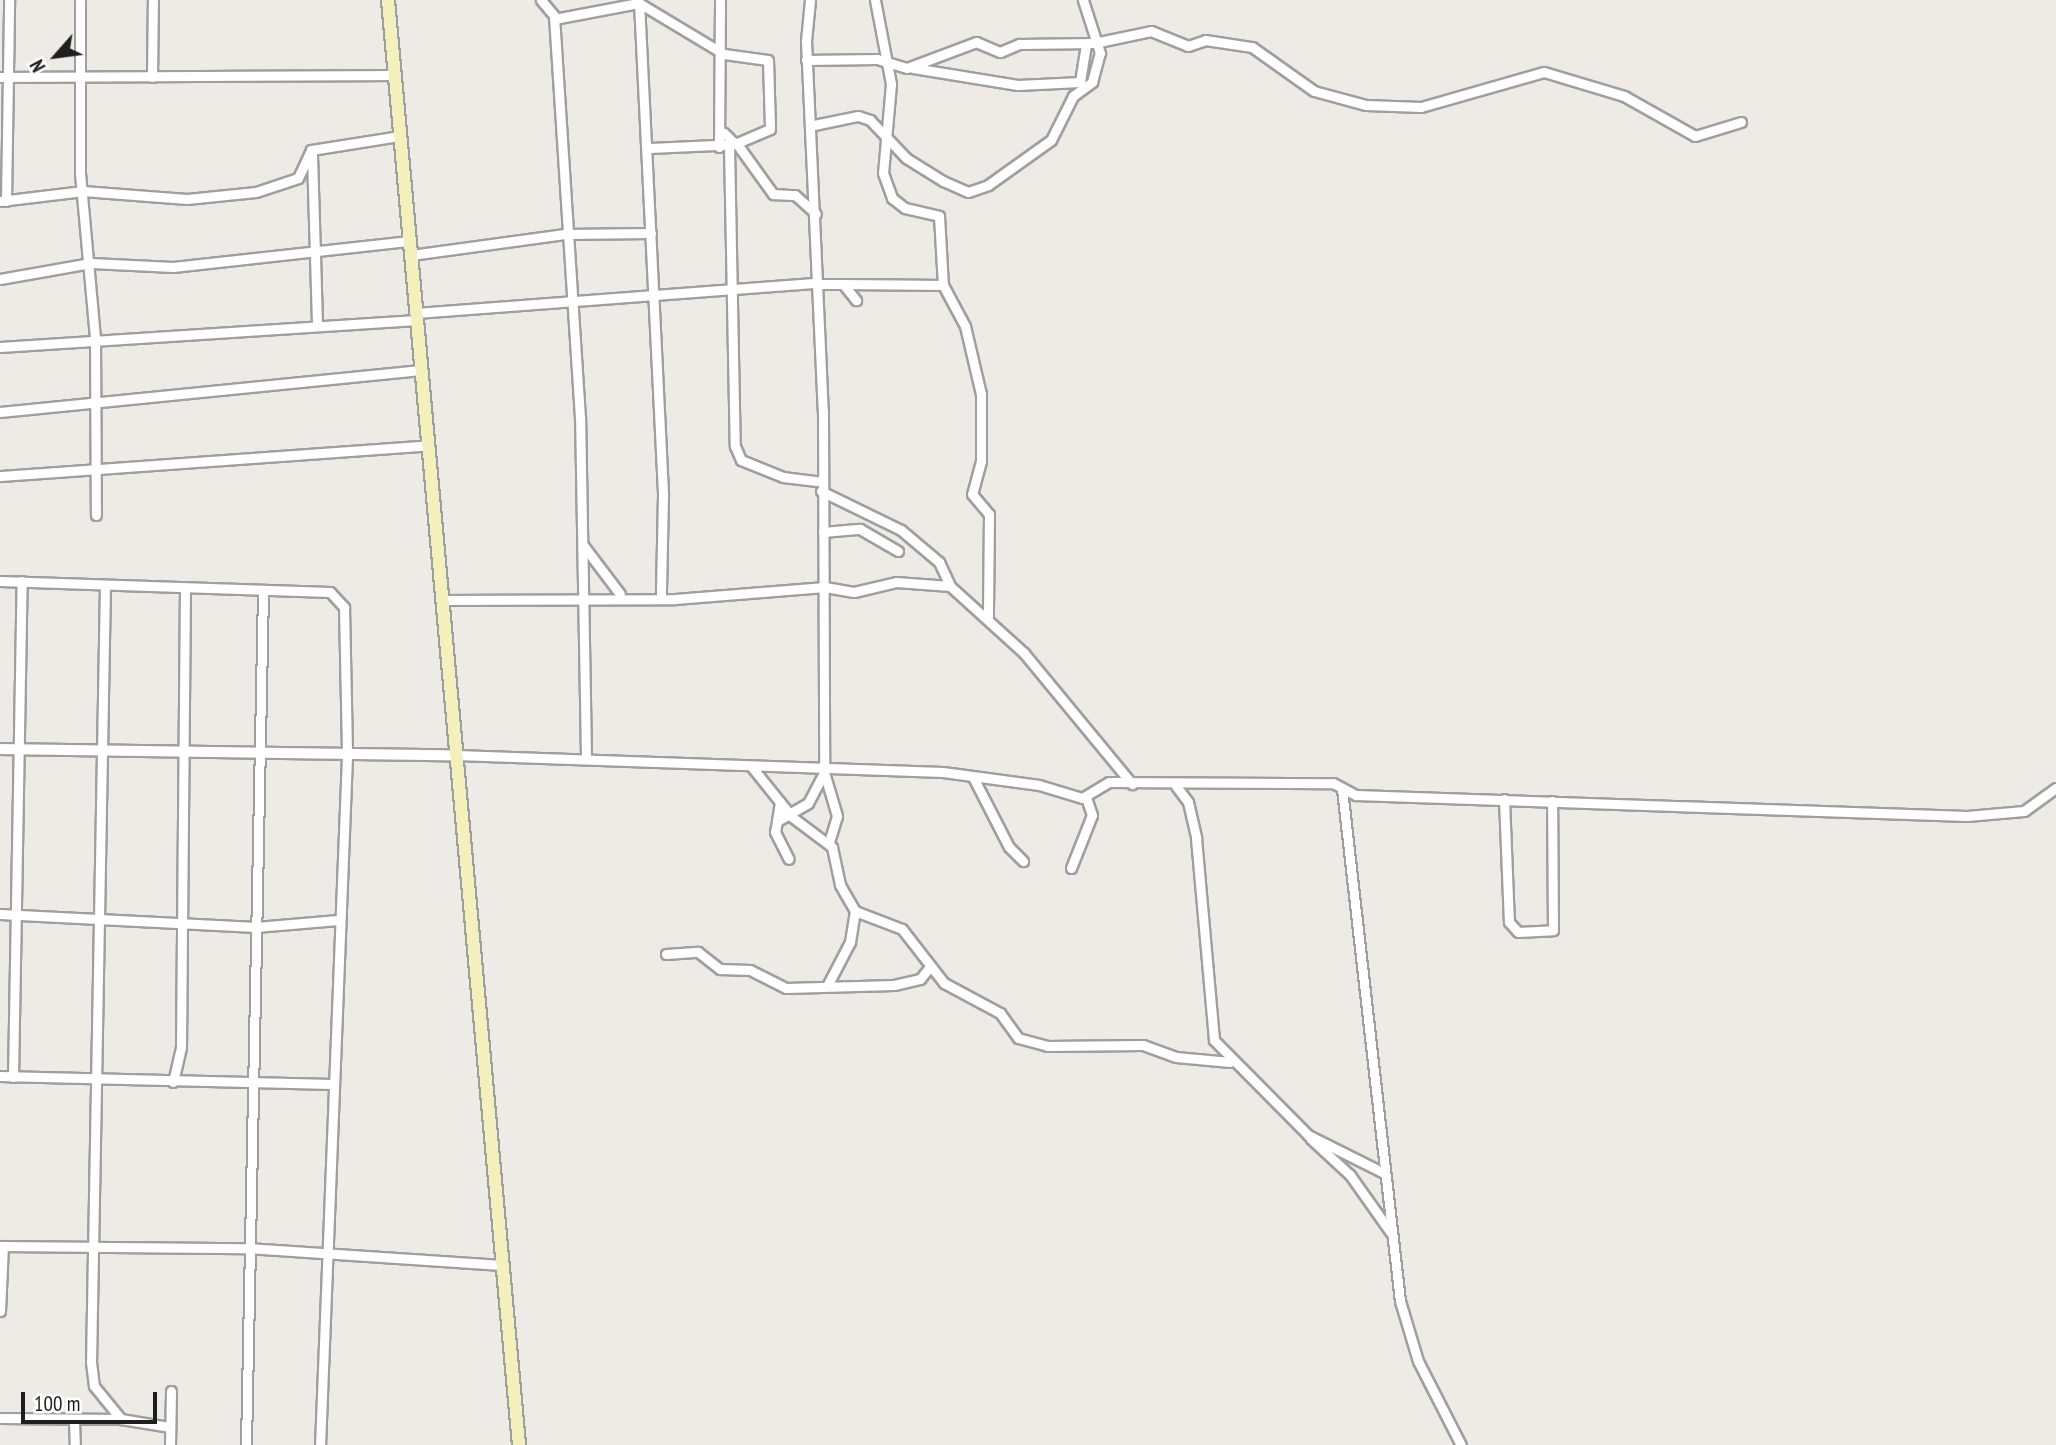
<!DOCTYPE html>
<html>
<head>
<meta charset="utf-8">
<style>
  body { margin:0 }
  #map { position:relative; width:2056px; height:1445px; overflow:hidden; background:#eeeae5; font-family:"PT Sans Narrow",sans-serif }
  div>[style] { position:absolute }
  [style*='--x'] { left:calc(var(--x)*1px); top:calc(var(--y)*1px); width:calc(var(--w)*1px); rotate:calc(var(--a)*1deg) }
  .roads { filter:drop-shadow(2px 0 #9f9f9f) drop-shadow(-2px 0 #9f9f9f) drop-shadow(0 2px #9f9f9f) drop-shadow(0 -2px #9f9f9f) }
  .minor>* { height:9px; margin:-4.5px; padding:0 4.5px; transform-origin:4.5px; border-radius:4.5px; background:#fff }
  .tertiary>* { height:10px; margin:-5px; padding:0 5px; transform-origin:5px; border-radius:5px; background:#fff }
  .secondary>* { height:12px; margin:-6px; padding:0 6px; transform-origin:6px; border-radius:6px; background:#f3f0be }
  span { translate:-50% -50%; white-space:nowrap; text-align:center; line-height:1.15; -webkit-text-stroke:5px #fff; paint-order:stroke }
  .north { position:absolute; left:21px; top:21px; width:70px; height:70px; -webkit-text-stroke:5px #fff; paint-order:stroke; rotate:242deg; font-size:19px; font-weight:700; line-height:28px; text-align:center; color:#1e1e1e }
  .north::after { content:''; display:block; margin:auto; width:24px; height:32px; background:#1e1e1e; clip-path:polygon(50% 0,100% 100%,50% 72%,0 100%) }
  .scale { position:absolute; left:21px; top:1392px; width:136px; height:32px; box-sizing:border-box; border:4px solid #1e1e1e; border-top:0; padding-left:9px; font-size:21px; line-height:24px; white-space:nowrap; color:#1e1e1e; -webkit-text-stroke:5px #fff; paint-order:stroke }
</style>
</head>
<body>
<div id="map">
  <div class="roads">
    <div class="minor">
      <i style="--x:80;--y:0;--w:173;--a:90"></i>
      <i style="--x:80;--y:173;--w:166;--a:84.8"></i>
      <i style="--x:95;--y:338;--w:177;--a:89.7"></i>
      <i style="--x:541;--y:0;--w:23;--a:50"></i>
      <i style="--x:810;--y:0;--w:41;--a:95.6"></i>
      <i style="--x:806;--y:41;--w:371;--a:87.4"></i>
      <i style="--x:823;--y:412;--w:360;--a:89.8"></i>
      <i style="--x:824;--y:772;--w:46;--a:73.5"></i>
      <i style="--x:837;--y:816;--w:28;--a:107"></i>
      <i style="--x:875;--y:0;--w:86;--a:79.2"></i>
      <i style="--x:891;--y:84;--w:89;--a:95.1"></i>
      <i style="--x:883;--y:173;--w:27;--a:70"></i>
      <i style="--x:892;--y:198;--w:16;--a:38"></i>
      <i style="--x:905;--y:208;--w:35;--a:13"></i>
      <i style="--x:939;--y:216;--w:69;--a:86.7"></i>
      <i style="--x:943;--y:285;--w:47;--a:61.8"></i>
      <i style="--x:965;--y:326;--w:70;--a:76.8"></i>
      <i style="--x:981;--y:394;--w:67;--a:90"></i>
      <i style="--x:981;--y:461;--w:34;--a:105"></i>
      <i style="--x:972;--y:494;--w:26;--a:50"></i>
      <i style="--x:989;--y:514;--w:103;--a:90.6"></i>
      <i style="--x:639;--y:2;--w:494;--a:87.2"></i>
      <i style="--x:663;--y:495;--w:99;--a:91.2"></i>
      <i style="--x:806;--y:60;--w:71;--a:-0.8"></i>
      <i style="--x:877;--y:59;--w:31;--a:17"></i>
      <i style="--x:907;--y:68;--w:74;--a:-20.6"></i>
      <i style="--x:976;--y:42;--w:26;--a:23"></i>
      <i style="--x:1000;--y:52;--w:21;--a:-23"></i>
      <i style="--x:1019;--y:44;--w:75;--a:-0.8"></i>
      <i style="--x:1094;--y:43;--w:58;--a:-11.9"></i>
      <i style="--x:1151;--y:31;--w:40;--a:22"></i>
      <i style="--x:1188;--y:46;--w:18;--a:-19"></i>
      <i style="--x:1205;--y:40;--w:48;--a:8.5"></i>
      <i style="--x:1252;--y:47;--w:76;--a:35.4"></i>
      <i style="--x:1314;--y:91;--w:54;--a:15.1"></i>
      <i style="--x:1366;--y:105;--w:55;--a:2.1"></i>
      <i style="--x:1421;--y:107;--w:128;--a:-15.9"></i>
      <i style="--x:1544;--y:72;--w:84;--a:16.7"></i>
      <i style="--x:1624;--y:96;--w:81;--a:29.4"></i>
      <i style="--x:1695;--y:136;--w:48;--a:-16.9"></i>
      <i style="--x:913;--y:68;--w:106;--a:9.2"></i>
      <i style="--x:1018;--y:85;--w:62;--a:-2.8"></i>
      <i style="--x:1080;--y:82;--w:38;--a:-81"></i>
      <i style="--x:0;--y:77;--w:395;--a:-0.3"></i>
      <i style="--x:152;--y:77;--w:77;--a:-89.3"></i>
      <i style="--x:814;--y:125;--w:45;--a:-11.6"></i>
      <i style="--x:858;--y:116;--w:13;--a:18"></i>
      <i style="--x:870;--y:120;--w:52;--a:46.5"></i>
      <i style="--x:906;--y:158;--w:44;--a:31.9"></i>
      <i style="--x:943;--y:181;--w:27;--a:24"></i>
      <i style="--x:968;--y:192;--w:21;--a:-19"></i>
      <i style="--x:988;--y:185;--w:77;--a:-35.5"></i>
      <i style="--x:1051;--y:140;--w:49;--a:-63.4"></i>
      <i style="--x:1073;--y:96;--w:24;--a:-36"></i>
      <i style="--x:1092;--y:82;--w:30;--a:-75"></i>
      <i style="--x:1100;--y:53;--w:56;--a:-107.8"></i>
      <i style="--x:729;--y:146;--w:300;--a:88.9"></i>
      <i style="--x:735;--y:446;--w:15;--a:67"></i>
      <i style="--x:741;--y:460;--w:45;--a:22"></i>
      <i style="--x:783;--y:477;--w:38;--a:7"></i>
      <i style="--x:719;--y:147;--w:147;--a:-89.6"></i>
      <i style="--x:650;--y:148;--w:87;--a:-2.6"></i>
      <i style="--x:737;--y:144;--w:62;--a:54.2"></i>
      <i style="--x:773;--y:194;--w:22;--a:3"></i>
      <i style="--x:795;--y:195;--w:28;--a:42"></i>
      <i style="--x:311;--y:150;--w:89;--a:-9"></i>
      <i style="--x:312;--y:155;--w:168;--a:88.3"></i>
      <i style="--x:0;--y:201;--w:84;--a:-6.9"></i>
      <i style="--x:83;--y:191;--w:104;--a:4.4"></i>
      <i style="--x:187;--y:199;--w:69;--a:-5.8"></i>
      <i style="--x:256;--y:192;--w:44;--a:-18.4"></i>
      <i style="--x:298;--y:178;--w:31;--a:-65"></i>
      <i style="--x:6;--y:201;--w:201;--a:-89.1"></i>
      <i style="--x:411;--y:255;--w:155;--a:-7.8"></i>
      <i style="--x:565;--y:234;--w:86;--a:-0.7"></i>
      <i style="--x:0;--y:279;--w:92;--a:-10"></i>
      <i style="--x:91;--y:263;--w:82;--a:2.8"></i>
      <i style="--x:173;--y:267;--w:238;--a:-6.3"></i>
      <i style="--x:817;--y:284;--w:26;--a:0"></i>
      <i style="--x:843;--y:284;--w:21;--a:51"></i>
      <i style="--x:843;--y:284;--w:100;--a:0.6"></i>
      <i style="--x:416;--y:313;--w:402;--a:-4.3"></i>
      <i style="--x:0;--y:347;--w:417;--a:-3.7"></i>
      <i style="--x:0;--y:412;--w:423;--a:-5.7"></i>
      <i style="--x:0;--y:476;--w:430;--a:-4.1"></i>
      <i style="--x:821;--y:491;--w:89;--a:26"></i>
      <i style="--x:901;--y:530;--w:50;--a:40.1"></i>
      <i style="--x:939;--y:562;--w:26;--a:65"></i>
      <i style="--x:823;--y:532;--w:37;--a:-5"></i>
      <i style="--x:860;--y:529;--w:44;--a:30.1"></i>
      <i style="--x:583;--y:545;--w:61;--a:52.9"></i>
      <i style="--x:0;--y:581;--w:330;--a:1.9"></i>
      <i style="--x:330;--y:592;--w:21;--a:47"></i>
      <i style="--x:344;--y:607;--w:149;--a:88.8"></i>
      <i style="--x:347;--y:756;--w:690;--a:92.24"></i>
      <i style="--x:105;--y:585;--w:777;--a:91.03"></i>
      <i style="--x:91;--y:1362;--w:24;--a:83"></i>
      <i style="--x:94;--y:1386;--w:43;--a:50.7"></i>
      <i style="--x:442;--y:600;--w:233;--a:-0.2"></i>
      <i style="--x:675;--y:599;--w:150;--a:-4.6"></i>
      <i style="--x:825;--y:587;--w:29;--a:10"></i>
      <i style="--x:854;--y:592;--w:43;--a:-13.4"></i>
      <i style="--x:896;--y:582;--w:54;--a:4.2"></i>
      <i style="--x:950;--y:586;--w:100;--a:42.2"></i>
      <i style="--x:1024;--y:653;--w:170;--a:50.5"></i>
      <i style="--x:456;--y:755;--w:487;--a:2"></i>
      <i style="--x:943;--y:772;--w:97;--a:7.7"></i>
      <i style="--x:1039;--y:785;--w:45;--a:16.8"></i>
      <i style="--x:1082;--y:798;--w:31;--a:-31"></i>
      <i style="--x:1109;--y:782;--w:224;--a:0.3"></i>
      <i style="--x:1333;--y:783;--w:26;--a:28"></i>
      <i style="--x:1356;--y:795;--w:611;--a:1.97"></i>
      <i style="--x:1967;--y:816;--w:57;--a:-5"></i>
      <i style="--x:2024;--y:811;--w:39;--a:-36"></i>
      <i style="--x:586;--y:756;--w:338;--a:-91"></i>
      <i style="--x:580;--y:418;--w:400;--a:-93.7"></i>
      <i style="--x:554;--y:19;--w:86;--a:-10.7"></i>
      <i style="--x:639;--y:3;--w:99;--a:31"></i>
      <i style="--x:724;--y:54;--w:44;--a:7.8"></i>
      <i style="--x:768;--y:60;--w:69;--a:88.3"></i>
      <i style="--x:770;--y:129;--w:38;--a:157"></i>
      <i style="--x:735;--y:144;--w:16;--a:-135"></i>
      <i style="--x:751;--y:766;--w:65;--a:51.2"></i>
      <i style="--x:792;--y:817;--w:50;--a:36.9"></i>
      <i style="--x:832;--y:847;--w:39;--a:78"></i>
      <i style="--x:840;--y:885;--w:30;--a:60"></i>
      <i style="--x:855;--y:911;--w:50;--a:21"></i>
      <i style="--x:902;--y:929;--w:68;--a:52.1"></i>
      <i style="--x:944;--y:983;--w:64;--a:28.2"></i>
      <i style="--x:1000;--y:1013;--w:31;--a:54"></i>
      <i style="--x:1018;--y:1038;--w:30;--a:15"></i>
      <i style="--x:1047;--y:1046;--w:96;--a:-0.6"></i>
      <i style="--x:1143;--y:1045;--w:35;--a:20"></i>
      <i style="--x:1176;--y:1057;--w:54;--a:5.3"></i>
      <i style="--x:974;--y:779;--w:76;--a:62.8"></i>
      <i style="--x:1009;--y:847;--w:20;--a:45"></i>
      <i style="--x:1176;--y:786;--w:20;--a:53"></i>
      <i style="--x:1188;--y:802;--w:37;--a:77"></i>
      <i style="--x:1196;--y:838;--w:203;--a:84.9"></i>
      <i style="--x:1214;--y:1040;--w:134;--a:45.3"></i>
      <i style="--x:1308;--y:1135;--w:85;--a:26.6"></i>
      <i style="--x:1342;--y:789;--w:515;--a:83.54"></i>
      <i style="--x:1400;--y:1301;--w:63;--a:73.3"></i>
      <i style="--x:1418;--y:1361;--w:94;--a:62.9"></i>
      <i style="--x:1504;--y:799;--w:123;--a:87.7"></i>
      <i style="--x:1509;--y:922;--w:13;--a:48"></i>
      <i style="--x:1518;--y:932;--w:35;--a:-3"></i>
      <i style="--x:1553;--y:930;--w:129;--a:-90.4"></i>
      <i style="--x:780;--y:802;--w:19;--a:99"></i>
      <i style="--x:777;--y:821;--w:36;--a:-30"></i>
      <i style="--x:808;--y:803;--w:34;--a:-62"></i>
      <i style="--x:777;--y:821;--w:11;--a:100"></i>
      <i style="--x:775;--y:832;--w:30;--a:63"></i>
      <i style="--x:1071;--y:868;--w:57;--a:-68.4"></i>
      <i style="--x:1092;--y:815;--w:18;--a:-109"></i>
      <i style="--x:0;--y:914;--w:256;--a:2.9"></i>
      <i style="--x:256;--y:927;--w:82;--a:-4.9"></i>
      <i style="--x:666;--y:954;--w:32;--a:-4"></i>
      <i style="--x:698;--y:952;--w:28;--a:38"></i>
      <i style="--x:720;--y:969;--w:30;--a:2"></i>
      <i style="--x:750;--y:970;--w:40;--a:26.6"></i>
      <i style="--x:786;--y:988;--w:108;--a:-1.6"></i>
      <i style="--x:894;--y:985;--w:27;--a:-13"></i>
      <i style="--x:920;--y:979;--w:14;--a:-51"></i>
      <i style="--x:827;--y:986;--w:50;--a:-62.4"></i>
      <i style="--x:850;--y:942;--w:31;--a:-81"></i>
      <i style="--x:0;--y:1076;--w:332;--a:1.4"></i>
      <i style="--x:13;--y:1077;--w:496;--a:-89"></i>
      <i style="--x:173;--y:1082;--w:36;--a:-77"></i>
      <i style="--x:181;--y:1047;--w:458;--a:-89.5"></i>
      <i style="--x:1311;--y:1139;--w:53;--a:42.7"></i>
      <i style="--x:1350;--y:1175;--w:71;--a:54.7"></i>
      <i style="--x:0;--y:1246;--w:247;--a:0.5"></i>
      <i style="--x:247;--y:1248;--w:255;--a:3.8"></i>
      <i style="--x:0;--y:1311;--w:65;--a:-87.4"></i>
      <i style="--x:0;--y:1418;--w:121;--a:0.5"></i>
      <i style="--x:121;--y:1419;--w:50;--a:9.3"></i>
      <i style="--x:74;--y:1421;--w:24;--a:88"></i>
      <i style="--x:170;--y:1445;--w:54;--a:-88.9"></i>
      <i style="--x:246;--y:1445;--w:851;--a:-88.86"></i>
    </div>
    <div class="tertiary">
      <i style="--x:0;--y:749;--w:456;--a:0.8"></i>
    </div>
    <div class="secondary">
      <i style="--x:388;--y:0;--w:1451;--a:84.82"></i>
    </div>
  </div>
  <div class="north">N</div>
  <div class="scale">100 m</div>
</div>
</body>
</html>
